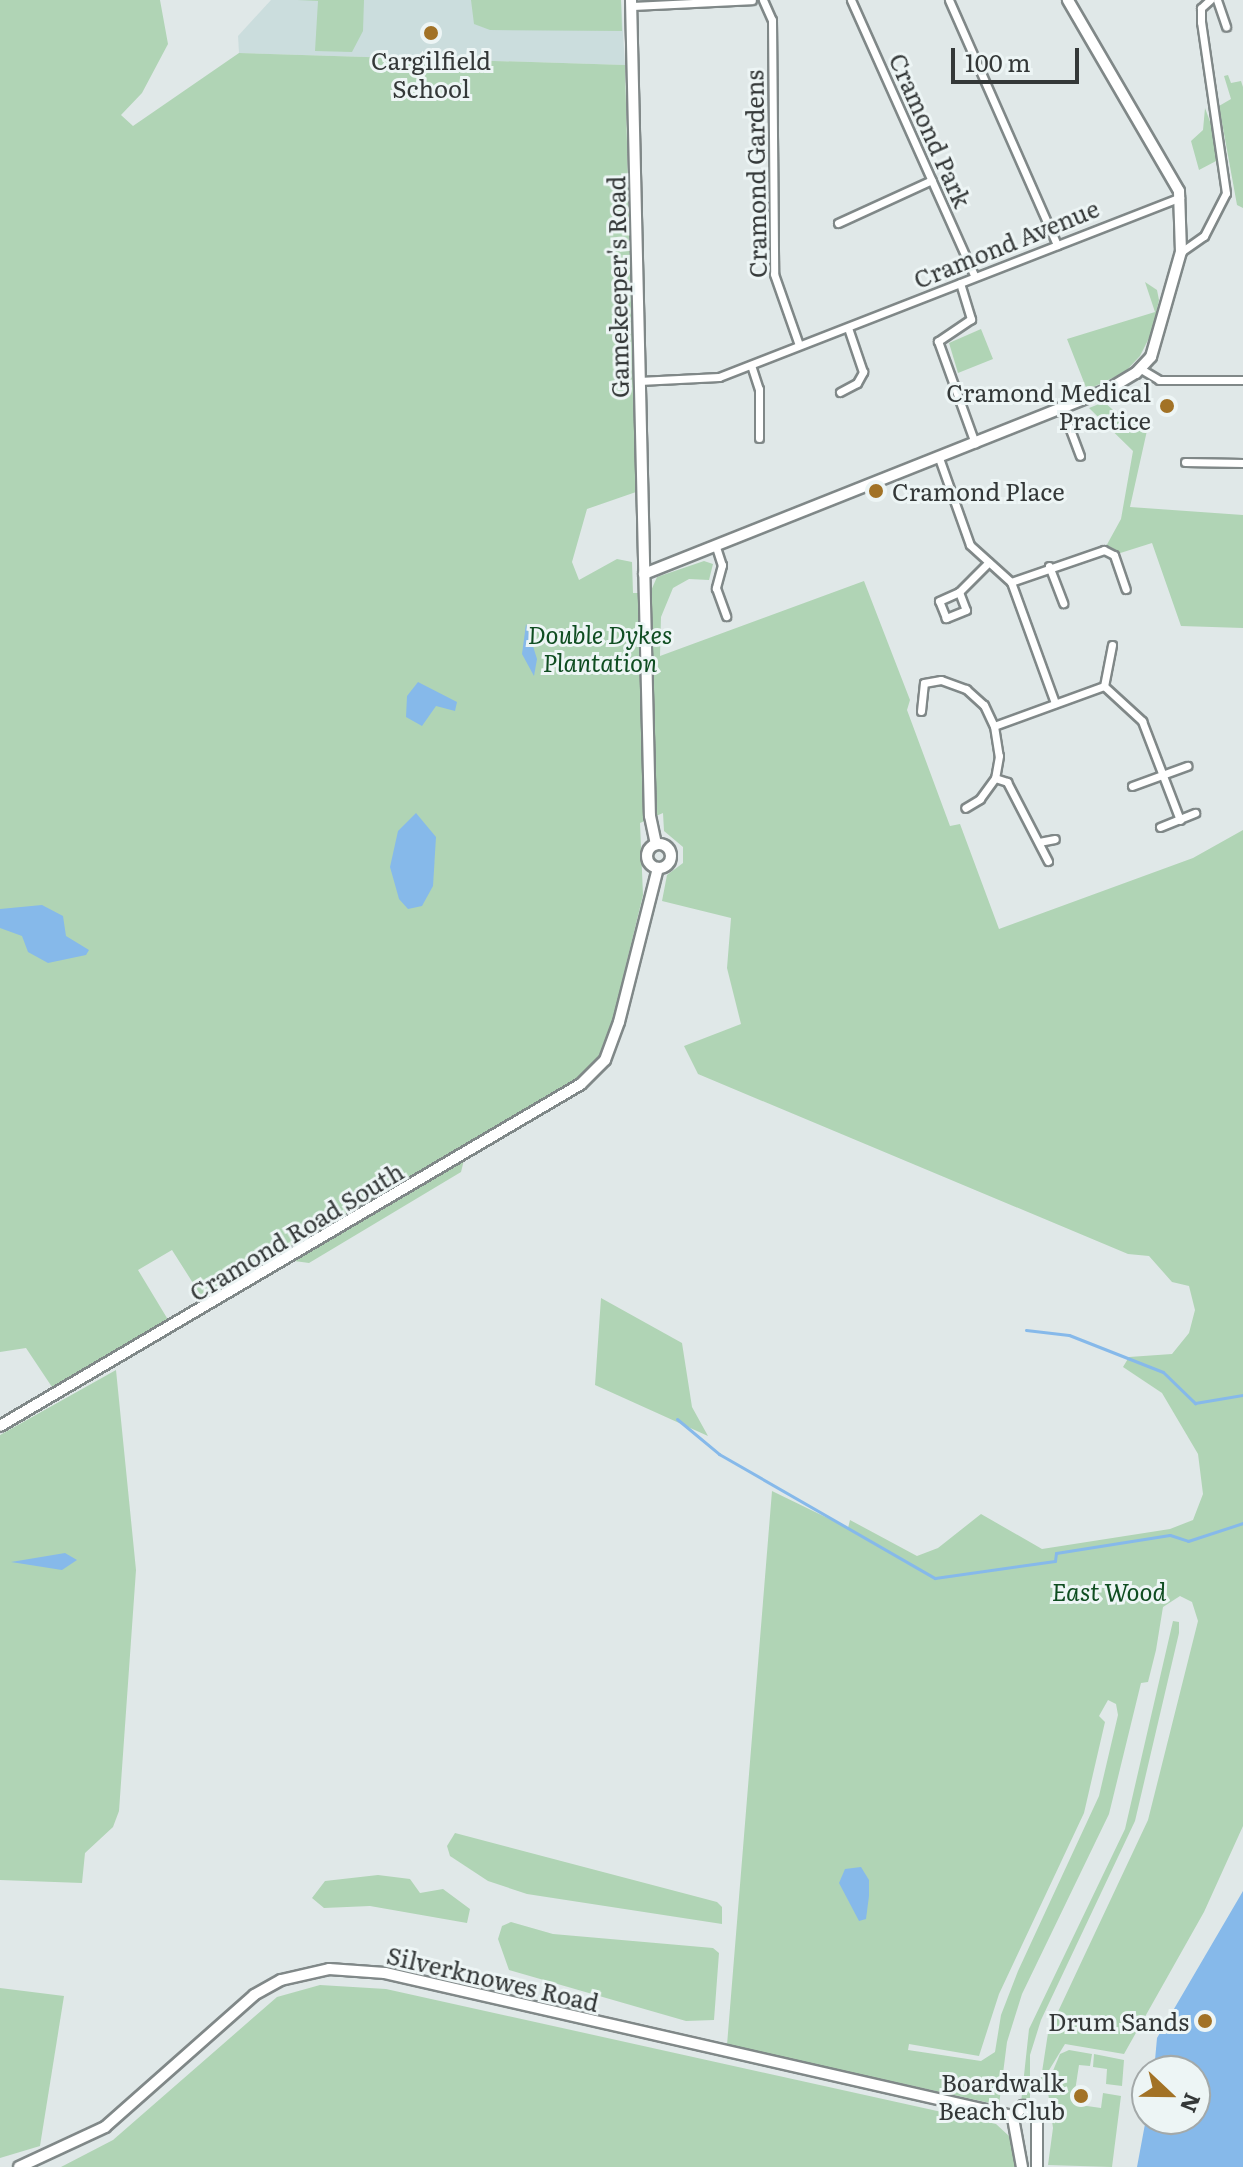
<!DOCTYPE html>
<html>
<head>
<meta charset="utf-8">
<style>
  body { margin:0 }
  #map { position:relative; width:1243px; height:2167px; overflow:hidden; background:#e0e8e8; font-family:Literata,serif }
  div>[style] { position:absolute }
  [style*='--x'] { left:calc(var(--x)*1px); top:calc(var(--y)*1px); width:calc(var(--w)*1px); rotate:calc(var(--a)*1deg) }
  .built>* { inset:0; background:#cbdddd }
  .green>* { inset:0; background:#b0d4b5 }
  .water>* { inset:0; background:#86b9ea }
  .stream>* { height:3px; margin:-1.5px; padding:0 1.5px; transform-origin:1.5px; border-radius:1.5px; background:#86b9ea }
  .roads { filter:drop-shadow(2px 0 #808888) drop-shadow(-2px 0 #808888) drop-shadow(0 2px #808888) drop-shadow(0 -2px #808888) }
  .street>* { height:7px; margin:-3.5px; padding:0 3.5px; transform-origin:3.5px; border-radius:3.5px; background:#fff }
  .secondary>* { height:10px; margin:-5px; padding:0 5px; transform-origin:5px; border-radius:5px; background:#fff }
  .secondary>.ring { margin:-5px; padding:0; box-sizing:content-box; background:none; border:10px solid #fff; border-radius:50% }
  .dots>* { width:22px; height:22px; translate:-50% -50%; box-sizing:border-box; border:4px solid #edf5f5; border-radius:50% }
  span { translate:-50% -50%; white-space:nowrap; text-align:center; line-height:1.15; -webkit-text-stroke:6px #edf5f5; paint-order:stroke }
  .poi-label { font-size:24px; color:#343838 }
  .right { translate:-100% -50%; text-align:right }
  .left { translate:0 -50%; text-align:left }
  .street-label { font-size:24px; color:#343838 }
  .park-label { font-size:24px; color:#0f4d21; font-style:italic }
  .north { position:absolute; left:1131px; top:2055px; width:80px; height:80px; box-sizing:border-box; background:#edf5f5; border:2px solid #a3a9a9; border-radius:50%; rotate:112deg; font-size:22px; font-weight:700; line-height:32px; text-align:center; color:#343838 }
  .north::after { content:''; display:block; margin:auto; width:28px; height:36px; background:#a27226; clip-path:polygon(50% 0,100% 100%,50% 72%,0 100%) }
  .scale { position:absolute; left:951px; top:48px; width:128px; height:36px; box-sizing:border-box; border:4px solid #343838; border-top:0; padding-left:10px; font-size:24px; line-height:28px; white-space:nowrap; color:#343838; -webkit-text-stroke:6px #edf5f5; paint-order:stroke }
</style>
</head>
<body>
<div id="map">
  <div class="built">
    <i style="clip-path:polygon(271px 0,621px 0,625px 65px,239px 53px,238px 36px)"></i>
  </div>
  <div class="green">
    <i style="clip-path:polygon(evenodd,0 0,160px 0,168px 44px,142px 93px,121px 115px,133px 126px,239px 53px,625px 65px,636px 492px,587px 509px,572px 562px,579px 580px,617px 559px,632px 562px,633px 593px,650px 593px,657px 577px,704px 561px,713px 564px,709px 580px,689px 579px,673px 588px,661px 617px,660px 656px,864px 581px,910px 700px,907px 710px,950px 826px,960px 824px,999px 929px,1193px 858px,1243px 830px,1243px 1826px,1204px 1912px,1124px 2054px,1065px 2044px,1040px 2085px,1048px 2033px,1148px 1820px,1198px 1621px,1192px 1602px,1180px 1596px,1163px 1607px,1156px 1650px,1148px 1682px,1141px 1683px,1109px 1814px,1022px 1994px,1007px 2042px,999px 2105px,727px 2045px,772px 1491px,848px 1528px,850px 1520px,917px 1556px,938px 1548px,981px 1514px,1042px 1549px,1170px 1529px,1193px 1520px,1203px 1494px,1198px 1454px,1162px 1393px,1123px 1367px,1129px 1357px,1172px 1354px,1189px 1333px,1195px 1310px,1189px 1286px,1172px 1282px,1149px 1256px,1128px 1254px,698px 1074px,684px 1046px,741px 1024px,727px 968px,731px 918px,662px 901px,667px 875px,683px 863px,683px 847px,664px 831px,663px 813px,640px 823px,643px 895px,609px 1035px,594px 1070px,466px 1152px,461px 1172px,309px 1263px,280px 1259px,205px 1302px,172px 1250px,138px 1270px,170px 1323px,54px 1390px,26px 1348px,0 1352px,0 0,1108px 1700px,1116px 1704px,1118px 1715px,1099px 1796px,1018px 1971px,1001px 2015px,995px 2052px,981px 2061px,908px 2050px,909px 2044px,979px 2056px,999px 1994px,1084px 1813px,1105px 1722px,1099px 1716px,1108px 1700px)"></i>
    <i style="clip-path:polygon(297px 0,364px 0,363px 31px,352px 52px,315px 51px,318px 1px)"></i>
    <i style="clip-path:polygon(471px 0,621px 0,622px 31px,490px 30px,474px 24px)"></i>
    <i style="clip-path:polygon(1228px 75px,1231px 83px,1241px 81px,1243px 87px,1243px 208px,1237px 205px,1219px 106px,1231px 99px,1224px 76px)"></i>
    <i style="clip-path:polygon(1205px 108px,1219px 146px,1218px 160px,1199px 170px,1191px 141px,1203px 130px)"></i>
    <i style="clip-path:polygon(1145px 282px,1157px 290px,1159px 300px,1152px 332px,1140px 356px,1125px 372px,1087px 390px,1067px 339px,1155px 312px)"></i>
    <i style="clip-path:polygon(981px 329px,993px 359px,958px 373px,949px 343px)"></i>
    <i style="clip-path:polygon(1104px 402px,1120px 416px,1148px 426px,1130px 507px,1243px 515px,1243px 628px,1181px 626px,1152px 543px,1114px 555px,1104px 550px,1121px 519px,1133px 451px,1089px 408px)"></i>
    <i style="clip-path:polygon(601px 1298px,682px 1343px,692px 1407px,708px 1436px,595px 1385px)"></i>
    <i style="clip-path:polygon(116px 1370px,136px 1570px,119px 1811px,113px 1827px,85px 1853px,82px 1883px,0 1880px,0 1435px)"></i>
    <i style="clip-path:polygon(1173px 1621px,1179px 1622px,1179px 1633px,1135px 1821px,1041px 2020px,1030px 2055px,1030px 2102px,1021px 2103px,1029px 2029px,1125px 1829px)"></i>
    <i style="clip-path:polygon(455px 1833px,717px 1902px,722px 1907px,722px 1924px,527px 1894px,488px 1881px,450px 1856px,447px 1846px)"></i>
    <i style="clip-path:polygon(378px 1875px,410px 1879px,420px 1893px,443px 1889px,470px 1909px,467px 1923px,370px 1906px,324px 1908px,312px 1898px,325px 1881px)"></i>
    <i style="clip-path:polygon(511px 1922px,553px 1934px,713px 1948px,719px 1953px,714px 2020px,686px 2021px,509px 1970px,498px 1939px,502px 1926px)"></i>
    <i style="clip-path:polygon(320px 1985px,386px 1989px,996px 2124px,1009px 2136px,1016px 2167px,61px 2167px,113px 2140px,277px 1997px)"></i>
    <i style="clip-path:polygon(0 1988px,64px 1996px,40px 2146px,0 2158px)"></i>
    <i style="clip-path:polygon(1069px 2050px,1092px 2054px,1090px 2066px,1079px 2065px,1073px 2104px,1101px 2108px,1103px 2093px,1121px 2096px,1112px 2167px,1048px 2165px,1053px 2128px,1047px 2085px,1060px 2054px)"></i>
    <i style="clip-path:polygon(1094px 2054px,1124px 2060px,1122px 2086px,1106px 2084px,1107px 2069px,1093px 2067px)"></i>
  </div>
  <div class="water">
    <i style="clip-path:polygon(526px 624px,537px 659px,534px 676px,522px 654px)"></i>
    <i style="clip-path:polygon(418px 682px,457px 702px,455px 711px,436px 706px,422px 726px,406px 717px,407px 696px)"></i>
    <i style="clip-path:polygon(416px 813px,436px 837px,433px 886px,422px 906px,408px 909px,399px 899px,390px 867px,398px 831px)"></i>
    <i style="clip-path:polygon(42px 905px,63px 916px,66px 936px,89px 950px,86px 955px,48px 963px,28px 952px,22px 936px,0 928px,0 909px)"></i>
    <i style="clip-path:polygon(65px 1553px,77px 1560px,62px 1570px,11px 1562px)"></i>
    <i style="clip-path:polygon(861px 1867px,869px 1880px,869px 1896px,866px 1919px,859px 1921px,839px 1883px,845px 1869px)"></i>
    <i style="clip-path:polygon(1243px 1891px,1243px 2167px,1137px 2167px,1145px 2124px,1137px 2111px,1143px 2087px,1147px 2086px,1147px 2119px,1195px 2119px,1195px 2071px,1154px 2071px,1157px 2038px)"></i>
  </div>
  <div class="stream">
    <i style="--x:1026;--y:1330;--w:43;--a:6.6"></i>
    <i style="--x:1069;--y:1335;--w:101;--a:21.5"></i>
    <i style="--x:1163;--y:1372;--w:45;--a:44.1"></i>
    <i style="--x:1195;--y:1403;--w:49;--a:-9.5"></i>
    <i style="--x:677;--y:1419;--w:55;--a:39.8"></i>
    <i style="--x:719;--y:1454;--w:249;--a:29.9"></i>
    <i style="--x:935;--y:1578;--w:121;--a:-8.1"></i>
    <i style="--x:1055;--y:1561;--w:8;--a:-83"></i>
    <i style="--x:1056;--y:1553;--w:115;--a:-9"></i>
    <i style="--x:1170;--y:1535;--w:19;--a:18"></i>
    <i style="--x:1188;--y:1541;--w:58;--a:-18.1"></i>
  </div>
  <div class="roads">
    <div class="street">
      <i style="--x:763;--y:0;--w:22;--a:66"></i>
      <i style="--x:772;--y:20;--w:254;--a:89.5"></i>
      <i style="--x:774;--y:274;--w:75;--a:70.6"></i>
      <i style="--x:851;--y:0;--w:303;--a:65.9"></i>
      <i style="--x:949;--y:0;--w:268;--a:66.2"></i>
      <i style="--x:1217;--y:0;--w:28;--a:71"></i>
      <i style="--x:631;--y:6;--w:121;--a:-2.8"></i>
      <i style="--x:838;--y:223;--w:103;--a:-24.6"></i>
      <i style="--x:1181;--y:252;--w:28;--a:-35"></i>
      <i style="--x:1204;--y:236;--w:48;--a:-62.9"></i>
      <i style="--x:1226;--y:193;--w:173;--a:-98.3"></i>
      <i style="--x:1201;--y:22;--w:14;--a:-90"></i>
      <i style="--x:1201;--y:8;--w:12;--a:-42"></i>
      <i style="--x:960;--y:283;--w:38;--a:73"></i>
      <i style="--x:971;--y:319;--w:40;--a:146"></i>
      <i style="--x:938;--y:341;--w:109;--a:70.1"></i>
      <i style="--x:751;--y:365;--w:25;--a:72"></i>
      <i style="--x:759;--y:389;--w:49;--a:90"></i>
      <i style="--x:1141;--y:369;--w:21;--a:31"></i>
      <i style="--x:1159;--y:380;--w:84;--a:0"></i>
      <i style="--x:639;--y:381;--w:80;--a:-2.9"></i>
      <i style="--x:719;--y:377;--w:495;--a:-21.3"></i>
      <i style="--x:840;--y:392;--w:19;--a:-28"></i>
      <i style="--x:857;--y:383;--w:13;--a:-61"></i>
      <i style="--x:863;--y:372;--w:46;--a:-108.8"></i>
      <i style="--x:1062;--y:408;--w:51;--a:69.4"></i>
      <i style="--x:939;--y:458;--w:92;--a:70.4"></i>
      <i style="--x:970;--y:545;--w:55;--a:42.1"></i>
      <i style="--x:1011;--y:582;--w:129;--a:70"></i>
      <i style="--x:1185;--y:462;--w:58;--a:1"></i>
      <i style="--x:716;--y:547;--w:19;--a:72"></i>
      <i style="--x:722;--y:565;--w:24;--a:105"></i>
      <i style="--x:716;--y:588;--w:30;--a:70"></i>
      <i style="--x:1049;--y:566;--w:40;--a:69"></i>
      <i style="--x:1011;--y:582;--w:98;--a:-19"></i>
      <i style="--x:1104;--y:550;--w:11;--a:27"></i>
      <i style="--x:1114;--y:555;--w:36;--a:71"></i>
      <i style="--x:959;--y:592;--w:19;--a:69"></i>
      <i style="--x:966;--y:610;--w:22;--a:158"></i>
      <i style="--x:946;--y:618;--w:18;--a:-112"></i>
      <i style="--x:939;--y:601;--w:22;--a:-24"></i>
      <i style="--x:959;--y:592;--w:42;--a:-45"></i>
      <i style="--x:1112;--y:645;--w:42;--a:101"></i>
      <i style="--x:1104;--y:686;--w:52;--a:42.6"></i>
      <i style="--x:1142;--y:721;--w:106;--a:69"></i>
      <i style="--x:921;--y:711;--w:28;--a:-84"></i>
      <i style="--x:924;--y:683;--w:17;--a:-10"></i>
      <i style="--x:941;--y:680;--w:27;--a:20"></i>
      <i style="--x:966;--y:689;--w:24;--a:42"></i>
      <i style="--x:984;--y:705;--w:23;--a:65"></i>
      <i style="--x:994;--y:726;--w:30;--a:81"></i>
      <i style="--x:999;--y:756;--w:22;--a:100"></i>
      <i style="--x:995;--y:778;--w:26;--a:126"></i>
      <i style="--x:980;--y:799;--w:17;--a:149"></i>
      <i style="--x:994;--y:726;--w:117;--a:-20"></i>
      <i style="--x:995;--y:778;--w:13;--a:18"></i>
      <i style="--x:1007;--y:782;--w:89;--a:62.6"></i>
      <i style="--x:1132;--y:786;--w:59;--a:-20"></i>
      <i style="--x:1160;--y:827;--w:38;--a:-22"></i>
      <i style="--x:1039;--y:842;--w:16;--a:-11"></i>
    </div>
    <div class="secondary">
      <i style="--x:631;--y:0;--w:816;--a:88.67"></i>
      <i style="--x:650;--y:816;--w:29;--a:78"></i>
      <i style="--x:644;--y:574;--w:500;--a:-21.7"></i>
      <i style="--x:1109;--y:389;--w:31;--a:-31"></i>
      <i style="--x:1136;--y:373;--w:22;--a:-47"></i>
      <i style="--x:1151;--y:357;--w:109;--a:-74.1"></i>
      <i style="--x:1181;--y:252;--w:61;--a:-91.9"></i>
      <i style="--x:1179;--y:191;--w:221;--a:-120.2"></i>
      <i class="ring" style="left:647px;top:844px;width:14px;height:14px"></i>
      <i style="--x:0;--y:1426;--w:674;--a:-30.48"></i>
      <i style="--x:581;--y:1084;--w:34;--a:-45"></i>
      <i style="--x:605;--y:1060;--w:40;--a:-69.8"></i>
      <i style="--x:619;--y:1022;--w:159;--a:-75.8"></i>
      <i style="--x:19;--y:2167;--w:95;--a:-24.9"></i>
      <i style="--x:105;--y:2127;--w:199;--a:-41.5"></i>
      <i style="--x:254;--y:1995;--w:31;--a:-29"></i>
      <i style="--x:281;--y:1980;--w:49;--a:-12.9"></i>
      <i style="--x:329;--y:1969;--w:56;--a:4.1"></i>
      <i style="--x:385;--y:1973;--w:644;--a:12.83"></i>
      <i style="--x:1022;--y:2167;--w:50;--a:-100.4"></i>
      <i style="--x:1013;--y:2118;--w:16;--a:-50"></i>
      <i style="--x:1023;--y:2106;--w:17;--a:33"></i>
      <i style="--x:1037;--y:2115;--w:52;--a:90"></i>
    </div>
  </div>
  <div class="dots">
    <i style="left:431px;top:33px;background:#a27226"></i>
    <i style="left:1167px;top:406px;background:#a27226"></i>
    <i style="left:876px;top:491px;background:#a27226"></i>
    <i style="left:1205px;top:2021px;background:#a27226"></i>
    <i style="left:1081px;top:2096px;background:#a27226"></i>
  </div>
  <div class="poi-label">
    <span style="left:431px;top:74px">Cargilfield<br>School</span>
    <span class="right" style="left:1151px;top:406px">Cramond Medical<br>Practice</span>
    <span class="left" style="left:892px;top:491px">Cramond Place</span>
    <span class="right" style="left:1189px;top:2021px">Drum Sands</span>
    <span class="right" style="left:1065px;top:2096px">Boardwalk<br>Beach Club</span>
  </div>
  <div class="street-label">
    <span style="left:931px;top:130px;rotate:66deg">Cramond Park</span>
    <span style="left:755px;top:174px;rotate:-91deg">Cramond Gardens</span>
    <span style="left:1006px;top:243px;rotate:-22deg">Cramond Avenue</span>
    <span style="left:617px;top:287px;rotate:-91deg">Gamekeeper's Road</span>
    <span style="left:296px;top:1231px;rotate:-31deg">Cramond Road South</span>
    <span style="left:493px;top:1978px;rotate:13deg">Silverknowes Road</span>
  </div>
  <div class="park-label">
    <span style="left:600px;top:648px">Double Dykes<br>Plantation</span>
    <span style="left:1109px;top:1591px">East Wood</span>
  </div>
  <div class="north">N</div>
  <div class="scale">100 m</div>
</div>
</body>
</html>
